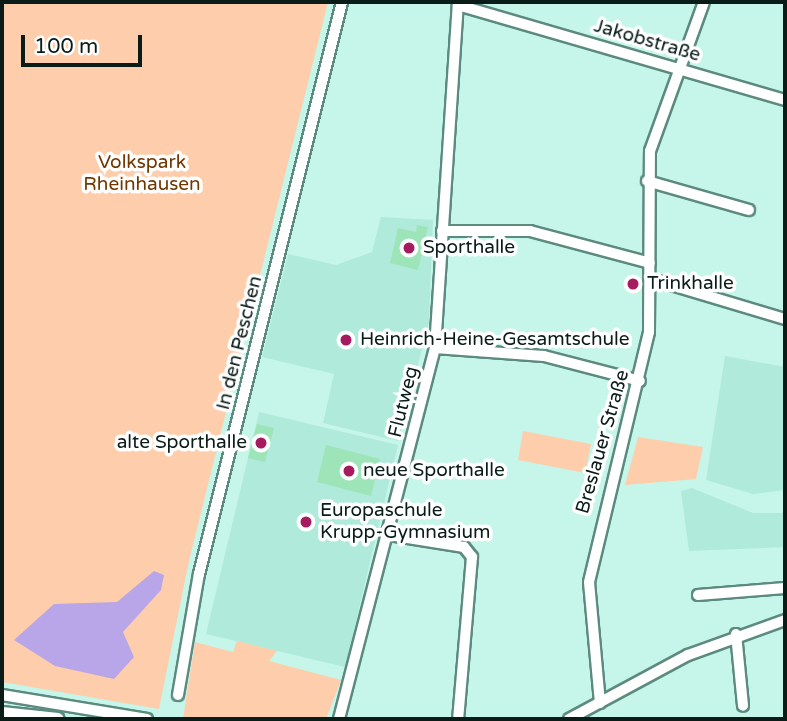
<!DOCTYPE html>
<html>
<head>
<meta charset="utf-8">
<style>
  body { margin:0 }
  #map { position:relative; width:787px; height:721px; overflow:hidden; background:#c5f6e9; font-family:"Varela Round",sans-serif }
  div>[style] { position:absolute }
  [style*='--x'] { left:calc(var(--x)*1px); top:calc(var(--y)*1px); width:calc(var(--w)*1px); rotate:calc(var(--a)*1deg) }
  .built>* { inset:0; background:#b0eadb }
  .green>* { inset:0; background:#fecdab }
  .water>* { inset:0; background:#b8a6e8 }
  .building>* { inset:0; background:#9de5b9 }
  .roads { filter:drop-shadow(2px 0 #5d8a7f) drop-shadow(-2px 0 #5d8a7f) drop-shadow(0 2px #5d8a7f) drop-shadow(0 -2px #5d8a7f) }
  .minor>* { height:10px; margin:-5px; padding:0 5px; transform-origin:5px; border-radius:5px; background:#fff }
  .tertiary>* { height:12px; margin:-6px; padding:0 6px; transform-origin:6px; border-radius:6px; background:#fff }
  .dots>* { width:19px; height:19px; translate:-50% -50%; box-sizing:border-box; border:4px solid #fff; border-radius:50% }
  span { translate:-50% -50%; white-space:nowrap; text-align:center; line-height:1.15; -webkit-text-stroke:7px #fff; paint-order:stroke }
  .street-label { font-size:19px; color:#091c18 }
  .park-label { font-size:19px; color:#703800 }
  .poi-label { font-size:19px; color:#091c18 }
  .left { translate:0 -50%; text-align:left }
  .right { translate:-100% -50%; text-align:right }
  .frame { position:absolute; inset:0; border:4px solid #091c18; pointer-events:none }
  .scale { position:absolute; left:21px; top:35px; width:121px; height:32px; box-sizing:border-box; border:4px solid #091c18; border-top:0; padding-left:9px; font-size:21px; line-height:24px; white-space:nowrap; color:#091c18; -webkit-text-stroke:5px #fff; paint-order:stroke }
</style>
</head>
<body>
<div id="map">
  <div class="built">
    <i style="clip-path:polygon(381px 217px,433px 220px,429px 322px,398px 441px,323px 423px,334px 374px,262px 357px,288px 254px,336px 265px,372px 252px)"></i>
    <i style="clip-path:polygon(725px 356px,785px 367px,785px 490px,753px 494px,706px 480px)"></i>
    <i style="clip-path:polygon(259px 412px,398px 445px,345px 667px,206px 634px)"></i>
    <i style="clip-path:polygon(692px 488px,753px 513px,785px 513px,785px 547px,689px 551px,681px 491px)"></i>
  </div>
  <div class="green">
    <i style="clip-path:polygon(2px 2px,328px 2px,189px 561px,159px 709px,2px 682px)"></i>
    <i style="clip-path:polygon(523px 431px,591px 444px,585px 473px,518px 460px)"></i>
    <i style="clip-path:polygon(638px 437px,703px 447px,696px 479px,625px 485px)"></i>
    <i style="clip-path:polygon(237px 641px,277px 651px,269px 661px,341px 680px,326px 719px,183px 719px,195px 642px,233px 652px)"></i>
  </div>
  <div class="water">
    <i style="clip-path:polygon(154px 571px,164px 575px,161px 590px,123px 632px,134px 657px,114px 679px,55px 666px,14px 640px,54px 604px,117px 602px)"></i>
  </div>
  <div class="building">
    <i style="clip-path:polygon(417px 225px,428px 227px,418px 270px,390px 263px,398px 228px,416px 232px)"></i>
    <i style="clip-path:polygon(257px 424px,274px 428px,265px 462px,248px 458px)"></i>
    <i style="clip-path:polygon(326px 445px,380px 459px,371px 496px,317px 482px)"></i>
  </div>
  <div class="roads">
    <div class="minor">
      <i style="--x:458;--y:5;--w:341;--a:16.2"></i>
      <i style="--x:647;--y:181;--w:106;--a:15.9"></i>
      <i style="--x:442;--y:231;--w:88;--a:0"></i>
      <i style="--x:530;--y:231;--w:124;--a:14.9"></i>
      <i style="--x:651;--y:279;--w:140;--a:16.6"></i>
      <i style="--x:435;--y:348;--w:109;--a:4.2"></i>
      <i style="--x:544;--y:356;--w:99;--a:14.6"></i>
      <i style="--x:389;--y:535;--w:76;--a:9.1"></i>
      <i style="--x:464;--y:547;--w:13;--a:51"></i>
      <i style="--x:472;--y:557;--w:163;--a:94.9"></i>
      <i style="--x:698;--y:595;--w:87;--a:-4.6"></i>
      <i style="--x:736;--y:634;--w:72;--a:84.4"></i>
      <i style="--x:2;--y:695;--w:147;--a:9.4"></i>
      <i style="--x:178;--y:695;--w:123;--a:-80.2"></i>
      <i style="--x:199;--y:574;--w:590;--a:-75.96"></i>
      <i style="--x:600;--y:703;--w:121;--a:-95.2"></i>
      <i style="--x:589;--y:582;--w:257;--a:-76.5"></i>
      <i style="--x:649;--y:332;--w:181;--a:-89.7"></i>
      <i style="--x:650;--y:151;--w:158;--a:-70.1"></i>
      <i style="--x:339;--y:719;--w:383;--a:-75.5"></i>
      <i style="--x:435;--y:348;--w:347;--a:-86.2"></i>
      <i style="--x:569;--y:719;--w:135;--a:-28.3"></i>
      <i style="--x:688;--y:655;--w:103;--a:-19.8"></i>
    </div>
    <div class="tertiary">
      <i style="--x:2;--y:713;--w:56;--a:6.1"></i>
    </div>
  </div>
  <div class="dots">
    <i style="left:409px;top:248px;background:#a61a60"></i>
    <i style="left:633px;top:284px;background:#a61a60"></i>
    <i style="left:346px;top:340px;background:#a61a60"></i>
    <i style="left:261px;top:443px;background:#a61a60"></i>
    <i style="left:349px;top:471px;background:#a61a60"></i>
    <i style="left:306px;top:522px;background:#a61a60"></i>
  </div>
  <div class="street-label">
    <span style="left:647px;top:41px;rotate:16deg">Jakobstraße</span>
    <span style="left:240px;top:343px;rotate:-76deg">In den Peschen</span>
    <span style="left:404px;top:402px;rotate:-76deg">Flutweg</span>
    <span style="left:603px;top:442px;rotate:-74deg">Breslauer Straße</span>
  </div>
  <div class="park-label">
    <span style="left:142px;top:174px">Volkspark<br>Rheinhausen</span>
  </div>
  <div class="poi-label">
    <span class="left" style="left:423px;top:248px">Sporthalle</span>
    <span class="left" style="left:647px;top:284px">Trinkhalle</span>
    <span class="left" style="left:360px;top:340px">Heinrich-Heine-Gesamtschule</span>
    <span class="right" style="left:247px;top:443px">alte Sporthalle</span>
    <span class="left" style="left:363px;top:471px">neue Sporthalle</span>
    <span class="left" style="left:320px;top:522px">Europaschule<br>Krupp-Gymnasium</span>
  </div>
  <div class="frame"></div>
  <div class="scale">100 m</div>
</div>
</body>
</html>
